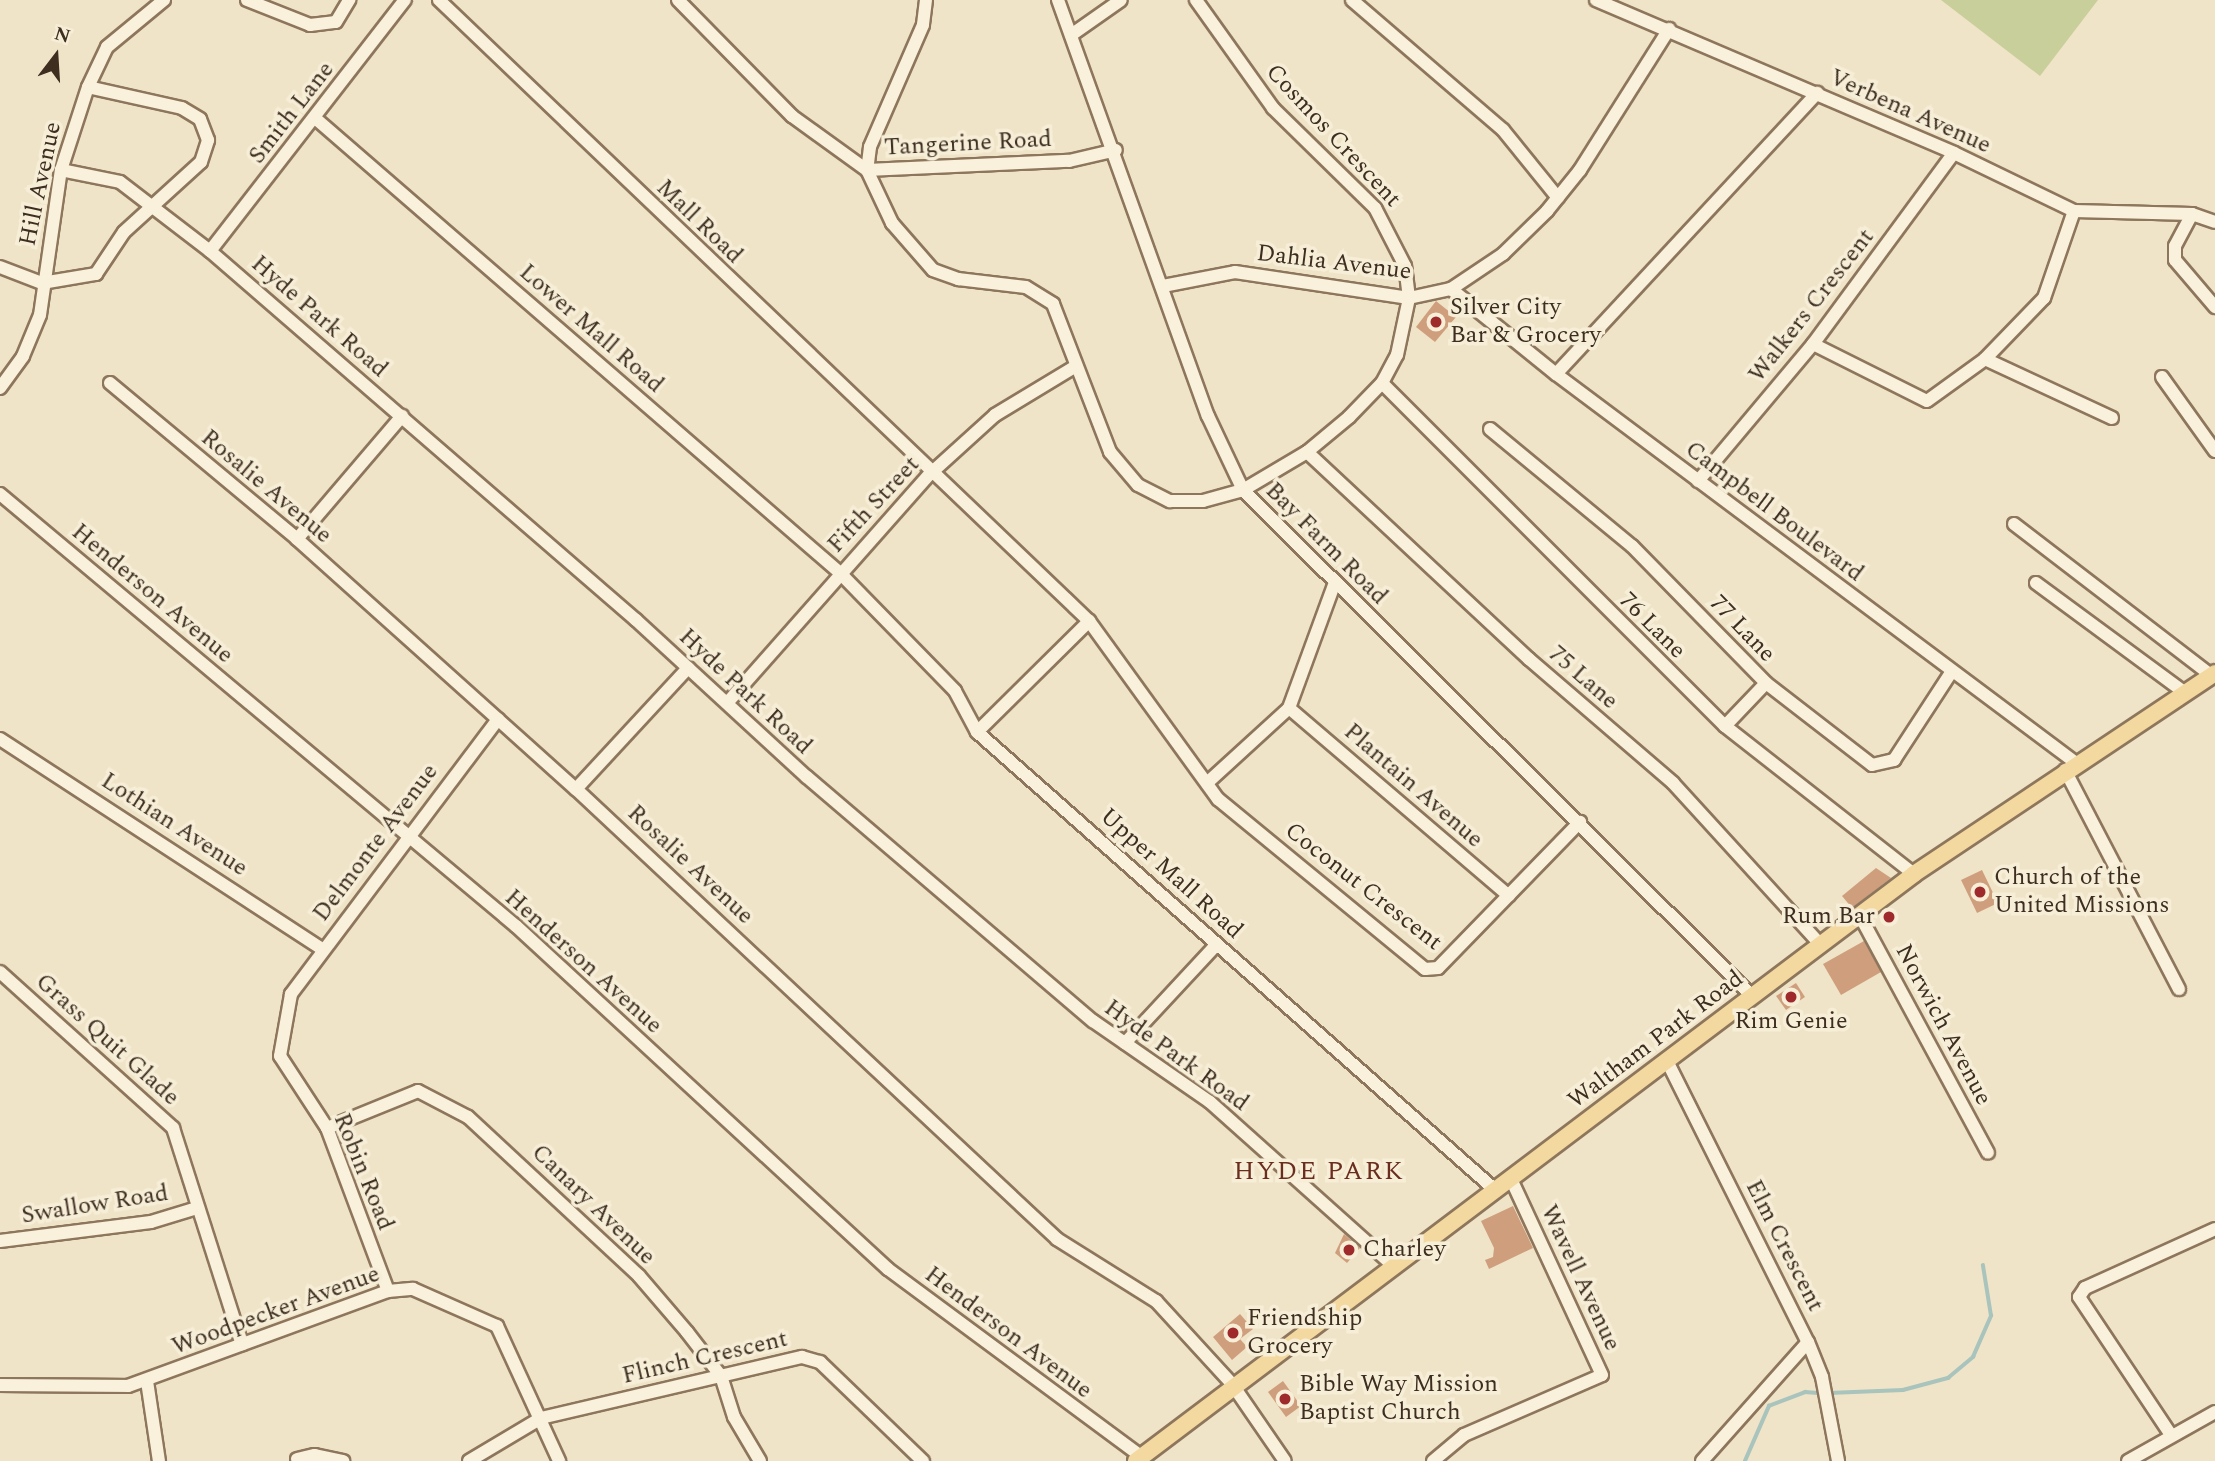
<!DOCTYPE html>
<html>
<head>
<meta charset="utf-8">
<style>
  body { margin:0 }
  #map { position:relative; width:2215px; height:1461px; overflow:hidden; background:#f0e4c8; font-family:Spectral,serif }
  div>[style] { position:absolute }
  [style*='--x'] { left:calc(var(--x)*1px); top:calc(var(--y)*1px); width:calc(var(--w)*1px); rotate:calc(var(--a)*1deg) }
  .green>* { inset:0; background:#c9cf9b }
  .stream>* { height:3.5px; margin:-1.75px; padding:0 1.75px; transform-origin:1.75px; border-radius:1.75px; background:#a9c4bc }
  .building>* { inset:0; background:#cf9f7d }
  .roads { filter:drop-shadow(2px 0 #8d765c) drop-shadow(-2px 0 #8d765c) drop-shadow(0 2px #8d765c) drop-shadow(0 -2px #8d765c) }
  .minor>* { height:12px; margin:-6px; padding:0 6px; transform-origin:6px; border-radius:6px; background:#faf1dc }
  .major>* { height:16px; margin:-8px; padding:0 8px; transform-origin:8px; border-radius:8px; background:#f3d9a0 }
  .dots>* { width:19px; height:19px; translate:-50% -50%; box-sizing:border-box; border:4px solid #f7eed8; border-radius:50% }
  span { translate:-50% -50%; white-space:nowrap; text-align:center; line-height:1.15; -webkit-text-stroke:7px #f7eed8; paint-order:stroke }
  .street-label { font-size:24px; color:#3d2e20 }
  .poi-label { font-size:24px; color:#3d2e20 }
  .left { translate:0 -50%; text-align:left }
  .right { translate:-100% -50%; text-align:right }
  .neighbourhood-label { font-size:26px; color:#6b2e1e; letter-spacing:2px }
  .north { position:absolute; left:21px; top:21px; width:70px; height:70px; -webkit-text-stroke:5px #f7eed8; paint-order:stroke; rotate:17deg; font-size:19px; font-weight:700; line-height:28px; text-align:center; color:#3d2e20 }
  .north::after { content:''; display:block; margin:auto; width:24px; height:32px; background:#3d2e20; clip-path:polygon(50% 0,100% 100%,50% 72%,0 100%) }
</style>
</head>
<body>
<div id="map">
  <div class="green">
    <i style="clip-path:polygon(1941px 0,2098px 0,2040px 76px)"></i>
  </div>
  <div class="stream">
    <i style="--x:1829;--y:1393;--w:74;--a:-2.3"></i>
    <i style="--x:1903;--y:1390;--w:47;--a:-14.9"></i>
    <i style="--x:1948;--y:1378;--w:33;--a:-40"></i>
    <i style="--x:1973;--y:1357;--w:45;--a:-66.3"></i>
    <i style="--x:1991;--y:1316;--w:51;--a:-99.1"></i>
    <i style="--x:1745;--y:1461;--w:60;--a:-66.4"></i>
    <i style="--x:1769;--y:1406;--w:39;--a:-21"></i>
    <i style="--x:1805;--y:1392;--w:16;--a:4"></i>
  </div>
  <div class="building">
    <i style="clip-path:polygon(1436px 301px,1456px 317px,1435px 342px,1416px 327px)"></i>
    <i style="clip-path:polygon(1876px 868px,1891px 878px,1852px 908px,1842px 896px)"></i>
    <i style="clip-path:polygon(1982px 870px,1998px 903px,1977px 913px,1961px 880px)"></i>
    <i style="clip-path:polygon(1864px 941px,1881px 972px,1841px 995px,1823px 964px)"></i>
    <i style="clip-path:polygon(1796px 983px,1805px 997px,1786px 1010px,1776px 996px)"></i>
    <i style="clip-path:polygon(1513px 1206px,1533px 1248px,1489px 1269px,1485px 1260px,1493px 1257px,1494px 1248px,1481px 1221px)"></i>
    <i style="clip-path:polygon(1344px 1234px,1360px 1248px,1347px 1263px,1335px 1253px)"></i>
    <i style="clip-path:polygon(1240px 1314px,1253px 1329px,1240px 1339px,1247px 1347px,1232px 1360px,1213px 1337px)"></i>
    <i style="clip-path:polygon(1283px 1381px,1301px 1406px,1286px 1417px,1268px 1392px)"></i>
  </div>
  <div class="roads">
    <div class="minor">
      <i style="--x:247;--y:0;--w:68;--a:21.6"></i>
      <i style="--x:310;--y:25;--w:26;--a:-7"></i>
      <i style="--x:336;--y:22;--w:26;--a:-59"></i>
      <i style="--x:439;--y:0;--w:899;--a:43.69"></i>
      <i style="--x:1089;--y:621;--w:220;--a:54.1"></i>
      <i style="--x:1218;--y:799;--w:268;--a:39.4"></i>
      <i style="--x:1425;--y:969;--w:13;--a:-4"></i>
      <i style="--x:1438;--y:968;--w:204;--a:-45.8"></i>
      <i style="--x:678;--y:0;--w:163;--a:45.5"></i>
      <i style="--x:792;--y:116;--w:92;--a:35.8"></i>
      <i style="--x:867;--y:170;--w:202;--a:-2.6"></i>
      <i style="--x:1069;--y:161;--w:48;--a:-13.2"></i>
      <i style="--x:926;--y:0;--w:25;--a:97"></i>
      <i style="--x:923;--y:25;--w:133;--a:113.5"></i>
      <i style="--x:870;--y:147;--w:23;--a:97"></i>
      <i style="--x:867;--y:170;--w:59;--a:64.7"></i>
      <i style="--x:892;--y:223;--w:62;--a:48.9"></i>
      <i style="--x:933;--y:270;--w:27;--a:20"></i>
      <i style="--x:958;--y:279;--w:68;--a:6.7"></i>
      <i style="--x:1026;--y:287;--w:32;--a:32"></i>
      <i style="--x:1053;--y:304;--w:159;--a:68.9"></i>
      <i style="--x:1110;--y:452;--w:43;--a:49.7"></i>
      <i style="--x:1138;--y:485;--w:36;--a:27"></i>
      <i style="--x:1170;--y:501;--w:33;--a:0"></i>
      <i style="--x:1203;--y:501;--w:41;--a:-15.4"></i>
      <i style="--x:1243;--y:490;--w:74;--a:-30.7"></i>
      <i style="--x:1307;--y:452;--w:55;--a:-39.8"></i>
      <i style="--x:1349;--y:417;--w:47;--a:-45.9"></i>
      <i style="--x:1382;--y:383;--w:32;--a:-62"></i>
      <i style="--x:1397;--y:355;--w:58;--a:-78.1"></i>
      <i style="--x:1409;--y:298;--w:32;--a:-97"></i>
      <i style="--x:1405;--y:266;--w:65;--a:-117.3"></i>
      <i style="--x:1375;--y:208;--w:143;--a:-135.6"></i>
      <i style="--x:1273;--y:108;--w:133;--a:-125.5"></i>
      <i style="--x:1058;--y:0;--w:442;--a:70.2"></i>
      <i style="--x:1208;--y:416;--w:82;--a:64.7"></i>
      <i style="--x:1243;--y:490;--w:719;--a:44.83"></i>
      <i style="--x:1352;--y:0;--w:199;--a:40.7"></i>
      <i style="--x:1503;--y:130;--w:87;--a:51"></i>
      <i style="--x:1596;--y:0;--w:389;--a:23.1"></i>
      <i style="--x:1954;--y:153;--w:133;--a:25.8"></i>
      <i style="--x:2074;--y:211;--w:118;--a:1.5"></i>
      <i style="--x:2192;--y:214;--w:24;--a:19"></i>
      <i style="--x:1074;--y:33;--w:57;--a:-35.1"></i>
      <i style="--x:315;--y:118;--w:693;--a:40.91"></i>
      <i style="--x:839;--y:572;--w:166;--a:45.7"></i>
      <i style="--x:955;--y:691;--w:47;--a:61.8"></i>
      <i style="--x:977;--y:732;--w:690;--a:41.47"></i>
      <i style="--x:61;--y:170;--w:60;--a:11.5"></i>
      <i style="--x:120;--y:182;--w:113;--a:37.5"></i>
      <i style="--x:210;--y:251;--w:564;--a:40.9"></i>
      <i style="--x:636;--y:620;--w:232;--a:42.6"></i>
      <i style="--x:807;--y:777;--w:376;--a:40.5"></i>
      <i style="--x:1093;--y:1021;--w:142;--a:34.7"></i>
      <i style="--x:1210;--y:1102;--w:244;--a:41.8"></i>
      <i style="--x:2192;--y:214;--w:36;--a:118"></i>
      <i style="--x:2175;--y:246;--w:14;--a:90"></i>
      <i style="--x:2175;--y:260;--w:62;--a:49.6"></i>
      <i style="--x:210;--y:251;--w:318;--a:-52.2"></i>
      <i style="--x:0;--y:267;--w:45;--a:20.9"></i>
      <i style="--x:42;--y:283;--w:55;--a:-9.5"></i>
      <i style="--x:96;--y:274;--w:50;--a:-56.3"></i>
      <i style="--x:124;--y:232;--w:104;--a:-42.3"></i>
      <i style="--x:201;--y:162;--w:23;--a:-72"></i>
      <i style="--x:208;--y:140;--w:22;--a:-111"></i>
      <i style="--x:200;--y:119;--w:21;--a:-149"></i>
      <i style="--x:182;--y:108;--w:96;--a:-167.4"></i>
      <i style="--x:1163;--y:286;--w:73;--a:-11"></i>
      <i style="--x:1235;--y:272;--w:176;--a:8.5"></i>
      <i style="--x:1409;--y:298;--w:43;--a:-12.1"></i>
      <i style="--x:1451;--y:289;--w:63;--a:-33.9"></i>
      <i style="--x:1503;--y:254;--w:62;--a:-44.3"></i>
      <i style="--x:1547;--y:211;--w:53;--a:-51.2"></i>
      <i style="--x:1580;--y:170;--w:167;--a:-57.7"></i>
      <i style="--x:1451;--y:289;--w:135;--a:39"></i>
      <i style="--x:1556;--y:374;--w:649;--a:36.8"></i>
      <i style="--x:1813;--y:344;--w:127;--a:26.6"></i>
      <i style="--x:1927;--y:401;--w:72;--a:-35.9"></i>
      <i style="--x:1985;--y:359;--w:85;--a:-46"></i>
      <i style="--x:2044;--y:298;--w:92;--a:-71"></i>
      <i style="--x:1985;--y:359;--w:140;--a:24.9"></i>
      <i style="--x:1556;--y:374;--w:384;--a:-47.1"></i>
      <i style="--x:2162;--y:377;--w:91;--a:54.4"></i>
      <i style="--x:110;--y:383;--w:244;--a:39.8"></i>
      <i style="--x:297;--y:539;--w:375;--a:41.9"></i>
      <i style="--x:576;--y:789;--w:659;--a:43.09"></i>
      <i style="--x:1057;--y:1239;--w:117;--a:32.1"></i>
      <i style="--x:1156;--y:1301;--w:113;--a:47.5"></i>
      <i style="--x:1232;--y:1384;--w:93;--a:55.5"></i>
      <i style="--x:1382;--y:383;--w:485;--a:45"></i>
      <i style="--x:1725;--y:726;--w:240;--a:38.1"></i>
      <i style="--x:0;--y:388;--w:39;--a:-54"></i>
      <i style="--x:23;--y:356;--w:44;--a:-67.5"></i>
      <i style="--x:40;--y:315;--w:147;--a:-81.8"></i>
      <i style="--x:61;--y:170;--w:87;--a:-72"></i>
      <i style="--x:88;--y:87;--w:44;--a:-64.6"></i>
      <i style="--x:107;--y:47;--w:74;--a:-39.5"></i>
      <i style="--x:1490;--y:429;--w:184;--a:39.5"></i>
      <i style="--x:1632;--y:546;--w:192;--a:45.6"></i>
      <i style="--x:1766;--y:683;--w:134;--a:37.7"></i>
      <i style="--x:1872;--y:765;--w:23;--a:-13"></i>
      <i style="--x:1894;--y:760;--w:106;--a:-56.9"></i>
      <i style="--x:1307;--y:452;--w:304;--a:43"></i>
      <i style="--x:1529;--y:659;--w:190;--a:40.7"></i>
      <i style="--x:1673;--y:783;--w:219;--a:47.6"></i>
      <i style="--x:1698;--y:481;--w:179;--a:-50"></i>
      <i style="--x:1813;--y:344;--w:237;--a:-53.6"></i>
      <i style="--x:0;--y:494;--w:673;--a:39.94"></i>
      <i style="--x:516;--y:926;--w:506;--a:42.68"></i>
      <i style="--x:888;--y:1269;--w:315;--a:36.5"></i>
      <i style="--x:2014;--y:524;--w:248;--a:37.5"></i>
      <i style="--x:297;--y:539;--w:162;--a:-49.5"></i>
      <i style="--x:2036;--y:583;--w:184;--a:36.4"></i>
      <i style="--x:728;--y:702;--w:305;--a:-48.5"></i>
      <i style="--x:930;--y:474;--w:88;--a:-42.2"></i>
      <i style="--x:995;--y:415;--w:95;--a:-31.2"></i>
      <i style="--x:1289;--y:708;--w:289;--a:40.5"></i>
      <i style="--x:1725;--y:726;--w:59;--a:-46.4"></i>
      <i style="--x:977;--y:732;--w:158;--a:-44.7"></i>
      <i style="--x:0;--y:739;--w:384;--a:33.1"></i>
      <i style="--x:2065;--y:770;--w:247;--a:62.5"></i>
      <i style="--x:1207;--y:783;--w:111;--a:-42.4"></i>
      <i style="--x:1289;--y:708;--w:134;--a:-69.9"></i>
      <i style="--x:576;--y:789;--w:165;--a:-47.2"></i>
      <i style="--x:1860;--y:916;--w:269;--a:61.6"></i>
      <i style="--x:0;--y:972;--w:233;--a:42"></i>
      <i style="--x:173;--y:1128;--w:227;--a:72.3"></i>
      <i style="--x:1125;--y:1043;--w:135;--a:-47.1"></i>
      <i style="--x:1666;--y:1059;--w:317;--a:63.4"></i>
      <i style="--x:1808;--y:1342;--w:38;--a:68"></i>
      <i style="--x:1822;--y:1377;--w:86;--a:79.2"></i>
      <i style="--x:327;--y:1128;--w:98;--a:-22.1"></i>
      <i style="--x:418;--y:1091;--w:56;--a:27.5"></i>
      <i style="--x:468;--y:1117;--w:233;--a:42.9"></i>
      <i style="--x:639;--y:1276;--w:74;--a:49.4"></i>
      <i style="--x:687;--y:1332;--w:56;--a:52.3"></i>
      <i style="--x:721;--y:1376;--w:43;--a:72.4"></i>
      <i style="--x:734;--y:1417;--w:51;--a:59.4"></i>
      <i style="--x:0;--y:1241;--w:152;--a:-7.2"></i>
      <i style="--x:151;--y:1222;--w:48;--a:-16.9"></i>
      <i style="--x:388;--y:1291;--w:174;--a:-110.5"></i>
      <i style="--x:327;--y:1128;--w:86;--a:-123.1"></i>
      <i style="--x:280;--y:1056;--w:63;--a:-79.9"></i>
      <i style="--x:291;--y:994;--w:344;--a:-53"></i>
      <i style="--x:147;--y:1381;--w:81;--a:81.5"></i>
      <i style="--x:0;--y:1385;--w:128;--a:0.4"></i>
      <i style="--x:128;--y:1386;--w:277;--a:-20.1"></i>
      <i style="--x:388;--y:1291;--w:25;--a:-5"></i>
      <i style="--x:413;--y:1289;--w:92;--a:23.8"></i>
      <i style="--x:497;--y:1326;--w:149;--a:65.3"></i>
      <i style="--x:2171;--y:1435;--w:166;--a:-123.7"></i>
      <i style="--x:2079;--y:1297;--w:11;--a:-56"></i>
      <i style="--x:2085;--y:1288;--w:143;--a:-24.4"></i>
      <i style="--x:297;--y:1459;--w:18;--a:-13"></i>
      <i style="--x:315;--y:1455;--w:29;--a:12"></i>
      <i style="--x:469;--y:1461;--w:84;--a:-30.8"></i>
      <i style="--x:541;--y:1418;--w:268;--a:-13.2"></i>
      <i style="--x:802;--y:1357;--w:19;--a:16"></i>
      <i style="--x:820;--y:1362;--w:143;--a:43.9"></i>
      <i style="--x:1433;--y:1461;--w:40;--a:-40"></i>
      <i style="--x:1464;--y:1435;--w:150;--a:-23.5"></i>
      <i style="--x:1602;--y:1375;--w:218;--a:-114.9"></i>
      <i style="--x:1702;--y:1461;--w:159;--a:-48.3"></i>
      <i style="--x:2128;--y:1461;--w:100;--a:-29.4"></i>
    </div>
    <div class="major">
      <i style="--x:1136;--y:1461;--w:975;--a:-37.03"></i>
      <i style="--x:1914;--y:874;--w:362;--a:-33.7"></i>
    </div>
  </div>
  <div class="dots">
    <i style="left:1436px;top:322px;background:#9e2a2b"></i>
    <i style="left:1980px;top:892px;background:#9e2a2b"></i>
    <i style="left:1889px;top:917px;background:#9e2a2b"></i>
    <i style="left:1791px;top:997px;background:#9e2a2b"></i>
    <i style="left:1349px;top:1250px;background:#9e2a2b"></i>
    <i style="left:1233px;top:1333px;background:#9e2a2b"></i>
    <i style="left:1285px;top:1399px;background:#9e2a2b"></i>
  </div>
  <div class="street-label">
    <span style="left:1910px;top:112px;rotate:24deg">Verbena Avenue</span>
    <span style="left:292px;top:113px;rotate:-52deg">Smith Lane</span>
    <span style="left:1333px;top:136px;rotate:47deg">Cosmos Crescent</span>
    <span style="left:968px;top:144px;rotate:-3deg">Tangerine Road</span>
    <span style="left:41px;top:184px;rotate:-78deg">Hill Avenue</span>
    <span style="left:699px;top:222px;rotate:44deg">Mall Road</span>
    <span style="left:1334px;top:263px;rotate:7deg">Dahlia Avenue</span>
    <span style="left:1812px;top:306px;rotate:-52deg">Walkers Crescent</span>
    <span style="left:319px;top:317px;rotate:41deg">Hyde Park Road</span>
    <span style="left:591px;top:329px;rotate:41deg">Lower Mall Road</span>
    <span style="left:266px;top:487px;rotate:40deg">Rosalie Avenue</span>
    <span style="left:874px;top:505px;rotate:-47deg">Fifth Street</span>
    <span style="left:1774px;top:512px;rotate:37deg">Campbell Boulevard</span>
    <span style="left:1326px;top:544px;rotate:45deg">Bay Farm Road</span>
    <span style="left:152px;top:594px;rotate:40deg">Henderson Avenue</span>
    <span style="left:1652px;top:626px;rotate:45deg">76 Lane</span>
    <span style="left:1742px;top:629px;rotate:46deg">77 Lane</span>
    <span style="left:1583px;top:678px;rotate:41deg">75 Lane</span>
    <span style="left:745px;top:692px;rotate:43deg">Hyde Park Road</span>
    <span style="left:1413px;top:786px;rotate:41deg">Plantain Avenue</span>
    <span style="left:174px;top:825px;rotate:33deg">Lothian Avenue</span>
    <span style="left:376px;top:843px;rotate:-53deg">Delmonte Avenue</span>
    <span style="left:690px;top:865px;rotate:43deg">Rosalie Avenue</span>
    <span style="left:1171px;top:874px;rotate:42deg">Upper Mall Road</span>
    <span style="left:1363px;top:887px;rotate:38deg">Coconut Crescent</span>
    <span style="left:583px;top:962px;rotate:42deg">Henderson Avenue</span>
    <span style="left:1943px;top:1025px;rotate:62deg">Norwich Avenue</span>
    <span style="left:107px;top:1040px;rotate:42deg">Grass Quit Glade</span>
    <span style="left:1656px;top:1040px;rotate:-37deg">Waltham Park Road</span>
    <span style="left:1176px;top:1056px;rotate:36deg">Hyde Park Road</span>
    <span style="left:363px;top:1172px;rotate:68deg">Robin Road</span>
    <span style="left:95px;top:1205px;rotate:-9deg">Swallow Road</span>
    <span style="left:593px;top:1205px;rotate:44deg">Canary Avenue</span>
    <span style="left:1784px;top:1246px;rotate:63deg">Elm Crescent</span>
    <span style="left:1580px;top:1278px;rotate:65deg">Wavell Avenue</span>
    <span style="left:276px;top:1311px;rotate:-20deg">Woodpecker Avenue</span>
    <span style="left:1008px;top:1333px;rotate:37deg">Henderson Avenue</span>
    <span style="left:705px;top:1358px;rotate:-13deg">Flinch Crescent</span>
  </div>
  <div class="poi-label">
    <span class="left" style="left:1450px;top:322px">Silver City<br>Bar &amp; Grocery</span>
    <span class="left" style="left:1994px;top:892px">Church of the<br>United Missions</span>
    <span class="right" style="left:1875px;top:917px">Rum Bar</span>
    <span style="left:1791px;top:1022px">Rim Genie</span>
    <span class="left" style="left:1363px;top:1250px">Charley</span>
    <span class="left" style="left:1247px;top:1333px">Friendship<br>Grocery</span>
    <span class="left" style="left:1299px;top:1399px">Bible Way Mission<br>Baptist Church</span>
  </div>
  <div class="neighbourhood-label">
    <span style="left:1319px;top:1172px">HYDE PARK</span>
  </div>
  <div class="north">N</div>
</div>
</body>
</html>
